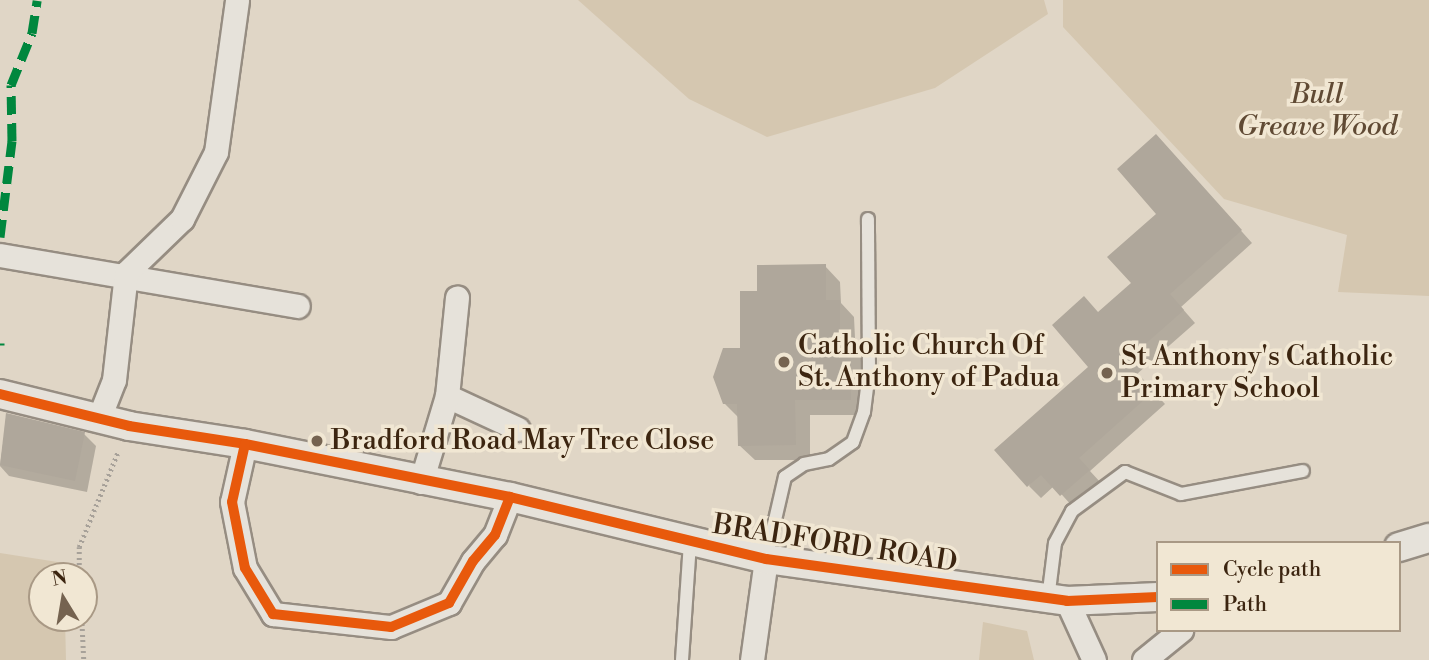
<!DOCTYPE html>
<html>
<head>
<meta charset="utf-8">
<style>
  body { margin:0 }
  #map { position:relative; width:1429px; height:660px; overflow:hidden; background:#e0d6c6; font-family:"Libre Bodoni",serif }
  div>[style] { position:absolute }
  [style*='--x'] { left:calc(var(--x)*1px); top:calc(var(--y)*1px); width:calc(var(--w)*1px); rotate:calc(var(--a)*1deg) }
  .green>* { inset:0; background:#d5c7b0 }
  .shadow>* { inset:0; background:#0003 }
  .building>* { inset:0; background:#afa79b }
  .path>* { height:4.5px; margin-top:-2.25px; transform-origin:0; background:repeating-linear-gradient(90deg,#a7a199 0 2px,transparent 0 5.5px) }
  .roads { filter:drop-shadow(2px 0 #968d82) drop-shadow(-2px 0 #968d82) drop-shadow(0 2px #968d82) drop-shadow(0 -2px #968d82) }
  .service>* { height:12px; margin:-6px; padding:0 6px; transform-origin:6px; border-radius:6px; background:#e6e2da }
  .minor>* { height:23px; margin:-11.5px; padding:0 11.5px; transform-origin:11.5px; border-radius:11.5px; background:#e6e2da }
  .tertiary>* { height:28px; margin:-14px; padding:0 14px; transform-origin:14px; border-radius:14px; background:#e6e2da }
  .quiet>* { height:9px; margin-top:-4.5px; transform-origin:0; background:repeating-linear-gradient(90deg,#00873e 0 18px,transparent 0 27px) }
  .cycleway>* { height:10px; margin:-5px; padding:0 5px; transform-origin:5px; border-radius:5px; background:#e8590c }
  .dots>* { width:19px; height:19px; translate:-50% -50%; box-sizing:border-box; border:4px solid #f1e7d3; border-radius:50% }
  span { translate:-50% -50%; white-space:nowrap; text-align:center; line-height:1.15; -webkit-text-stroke:7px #f1e7d3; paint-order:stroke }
  .park-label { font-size:28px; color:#604a34; font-style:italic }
  .poi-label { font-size:28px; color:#3c2510 }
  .left { translate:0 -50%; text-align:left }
  .street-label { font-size:28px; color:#3c2510 }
  .legend { position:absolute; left:1156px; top:541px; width:245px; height:91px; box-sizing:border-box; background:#f1e7d3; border:2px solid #a99985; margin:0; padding:9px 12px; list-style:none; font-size:21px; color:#3c2510 }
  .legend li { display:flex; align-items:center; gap:14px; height:35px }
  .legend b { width:35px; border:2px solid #a99985 }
  .north { position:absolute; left:28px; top:562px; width:70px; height:70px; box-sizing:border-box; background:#f1e7d3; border:2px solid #a99985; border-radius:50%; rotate:349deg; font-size:19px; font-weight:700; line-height:28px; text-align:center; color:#3c2510 }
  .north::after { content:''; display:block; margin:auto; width:24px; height:32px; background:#756350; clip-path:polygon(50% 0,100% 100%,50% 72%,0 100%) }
</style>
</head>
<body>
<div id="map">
  <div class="green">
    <i style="clip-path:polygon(578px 0,1044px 0,1048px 14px,935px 88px,767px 137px,689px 99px)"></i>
    <i style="clip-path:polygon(1063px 0,1429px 0,1429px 296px,1338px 292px,1347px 235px,1224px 199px,1063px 27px)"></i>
    <i style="clip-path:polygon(0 553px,64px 563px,65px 576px,42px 576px,42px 618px,65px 618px,66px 660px,0 660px)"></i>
    <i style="clip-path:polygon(983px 622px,1027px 631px,1034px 660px,979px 660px)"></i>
  </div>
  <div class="shadow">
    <i style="clip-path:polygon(1168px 149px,1252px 243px,1181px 307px,1195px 323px,1137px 374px,1165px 404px,1090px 471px,1101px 483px,1073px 507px,1054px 486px,1041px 498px,1029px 486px,1090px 367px,1099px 314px,1133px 283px,1159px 214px)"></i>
    <i style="clip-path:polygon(825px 266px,840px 282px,841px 303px,854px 317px,855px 338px,865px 348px,865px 415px,810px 415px,810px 460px,755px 460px,739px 445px,739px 418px,725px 404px,759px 293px)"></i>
    <i style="clip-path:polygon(7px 415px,84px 434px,96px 446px,87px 492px,9px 476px,0 466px)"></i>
  </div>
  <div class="building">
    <i style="clip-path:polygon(1156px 134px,1242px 230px,1170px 294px,1184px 310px,1126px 361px,1154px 391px,1079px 458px,1090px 470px,1060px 496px,1041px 475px,1027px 487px,994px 450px,1088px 367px,1052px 325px,1084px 296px,1098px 312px,1131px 283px,1107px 257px,1156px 214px,1117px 169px)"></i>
    <i style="clip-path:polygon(826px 264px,826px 300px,840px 300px,840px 331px,850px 331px,851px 400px,795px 400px,796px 445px,738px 446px,737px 404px,723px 404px,713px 377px,723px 348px,740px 348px,740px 291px,757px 291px,757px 265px)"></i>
    <i style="clip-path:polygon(6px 413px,85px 432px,75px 481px,0 465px)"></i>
  </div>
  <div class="path">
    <i style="--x:79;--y:576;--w:29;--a:-90"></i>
    <i style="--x:79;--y:547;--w:103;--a:-67.7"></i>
    <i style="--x:82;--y:618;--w:42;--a:87.3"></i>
  </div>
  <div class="roads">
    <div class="service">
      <i style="--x:766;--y:559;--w:84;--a:-77"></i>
      <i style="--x:785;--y:477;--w:23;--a:-34"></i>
      <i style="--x:804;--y:464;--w:25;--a:-11"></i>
      <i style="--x:829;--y:459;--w:29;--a:-35"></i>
      <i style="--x:853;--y:442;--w:32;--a:-70"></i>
      <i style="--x:864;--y:412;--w:40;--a:-82.9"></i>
      <i style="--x:869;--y:372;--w:153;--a:-90.4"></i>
      <i style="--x:1048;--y:599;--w:56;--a:-82.9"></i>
      <i style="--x:1055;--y:543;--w:36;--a:-62"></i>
      <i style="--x:1072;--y:511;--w:66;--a:-36.3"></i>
      <i style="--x:1125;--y:472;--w:60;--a:21.4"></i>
      <i style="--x:1181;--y:494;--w:124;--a:-10.7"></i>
      <i style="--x:682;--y:660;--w:117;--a:-86.1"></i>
    </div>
    <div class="minor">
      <i style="--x:0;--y:255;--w:302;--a:9.7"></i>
      <i style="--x:447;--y:396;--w:78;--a:24.9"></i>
      <i style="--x:99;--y:418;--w:41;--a:-68.5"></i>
      <i style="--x:114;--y:380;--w:108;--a:-83.6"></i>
      <i style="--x:126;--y:273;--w:78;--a:-44"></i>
      <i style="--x:182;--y:219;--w:75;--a:-63.1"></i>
      <i style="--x:216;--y:152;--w:153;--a:-82.1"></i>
      <i style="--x:245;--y:444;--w:59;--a:102.6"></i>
      <i style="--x:232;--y:502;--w:67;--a:78.9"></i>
      <i style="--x:245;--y:568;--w:54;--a:58.7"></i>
      <i style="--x:273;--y:614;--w:119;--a:6.3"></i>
      <i style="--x:391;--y:627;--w:63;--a:-22.5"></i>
      <i style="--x:449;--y:603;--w:48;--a:-60.3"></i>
      <i style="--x:473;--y:561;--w:34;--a:-50"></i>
      <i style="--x:495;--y:535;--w:41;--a:-68.5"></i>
      <i style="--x:421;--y:482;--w:90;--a:-73.2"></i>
      <i style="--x:447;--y:396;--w:99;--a:-84.2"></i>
      <i style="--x:1067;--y:601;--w:65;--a:65.4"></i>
      <i style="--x:752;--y:660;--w:102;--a:-82.1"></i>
      <i style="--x:1144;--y:660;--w:48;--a:-39"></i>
    </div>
    <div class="tertiary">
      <i style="--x:0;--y:394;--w:133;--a:13.9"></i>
      <i style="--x:129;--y:426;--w:117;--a:8.8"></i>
      <i style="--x:245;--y:444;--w:270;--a:11.3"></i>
      <i style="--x:510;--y:497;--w:263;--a:13.6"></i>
      <i style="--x:766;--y:559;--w:304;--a:7.9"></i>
      <i style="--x:1067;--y:601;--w:91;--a:-2.5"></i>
      <i style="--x:1399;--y:547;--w:31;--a:-17"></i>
    </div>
  </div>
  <div class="quiet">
    <i style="--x:0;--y:237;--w:97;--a:-82.9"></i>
    <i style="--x:12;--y:141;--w:56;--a:-91"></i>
    <i style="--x:11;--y:85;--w:56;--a:-68"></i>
    <i style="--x:32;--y:33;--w:33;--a:-81"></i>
    <i style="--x:0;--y:343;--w:2;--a:90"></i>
  </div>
  <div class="cycleway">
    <i style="--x:0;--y:394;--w:133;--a:13.9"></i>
    <i style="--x:129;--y:426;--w:117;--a:8.8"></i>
    <i style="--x:245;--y:444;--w:270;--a:11.3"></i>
    <i style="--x:510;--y:497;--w:263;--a:13.6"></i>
    <i style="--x:766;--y:559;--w:304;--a:7.9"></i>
    <i style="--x:1067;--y:601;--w:91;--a:-2.5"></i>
    <i style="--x:245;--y:444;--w:59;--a:102.6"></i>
    <i style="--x:232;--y:502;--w:67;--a:78.9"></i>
    <i style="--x:245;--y:568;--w:54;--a:58.7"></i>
    <i style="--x:273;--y:614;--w:119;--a:6.3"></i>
    <i style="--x:391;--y:627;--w:63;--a:-22.5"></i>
    <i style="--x:449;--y:603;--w:48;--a:-60.3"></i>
    <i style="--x:473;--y:561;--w:34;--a:-50"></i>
    <i style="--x:495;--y:535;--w:41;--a:-68.5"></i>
  </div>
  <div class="dots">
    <i style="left:784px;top:362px;background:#756350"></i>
    <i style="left:1107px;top:373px;background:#756350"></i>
    <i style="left:317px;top:441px;background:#756350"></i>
  </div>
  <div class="park-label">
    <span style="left:1317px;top:111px">Bull<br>Greave Wood</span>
  </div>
  <div class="poi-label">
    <span class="left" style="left:798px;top:362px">Catholic Church Of<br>St. Anthony of Padua</span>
    <span class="left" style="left:1121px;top:373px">St Anthony's Catholic<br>Primary School</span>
    <span class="left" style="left:331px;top:441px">Bradford Road May Tree Close</span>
  </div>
  <div class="street-label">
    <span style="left:835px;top:544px;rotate:9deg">BRADFORD ROAD</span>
  </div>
  <ul class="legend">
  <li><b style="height:9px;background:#e8590c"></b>Cycle path</li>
  <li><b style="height:9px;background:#00873e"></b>Path</li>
  </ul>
  <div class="north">N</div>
</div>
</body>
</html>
